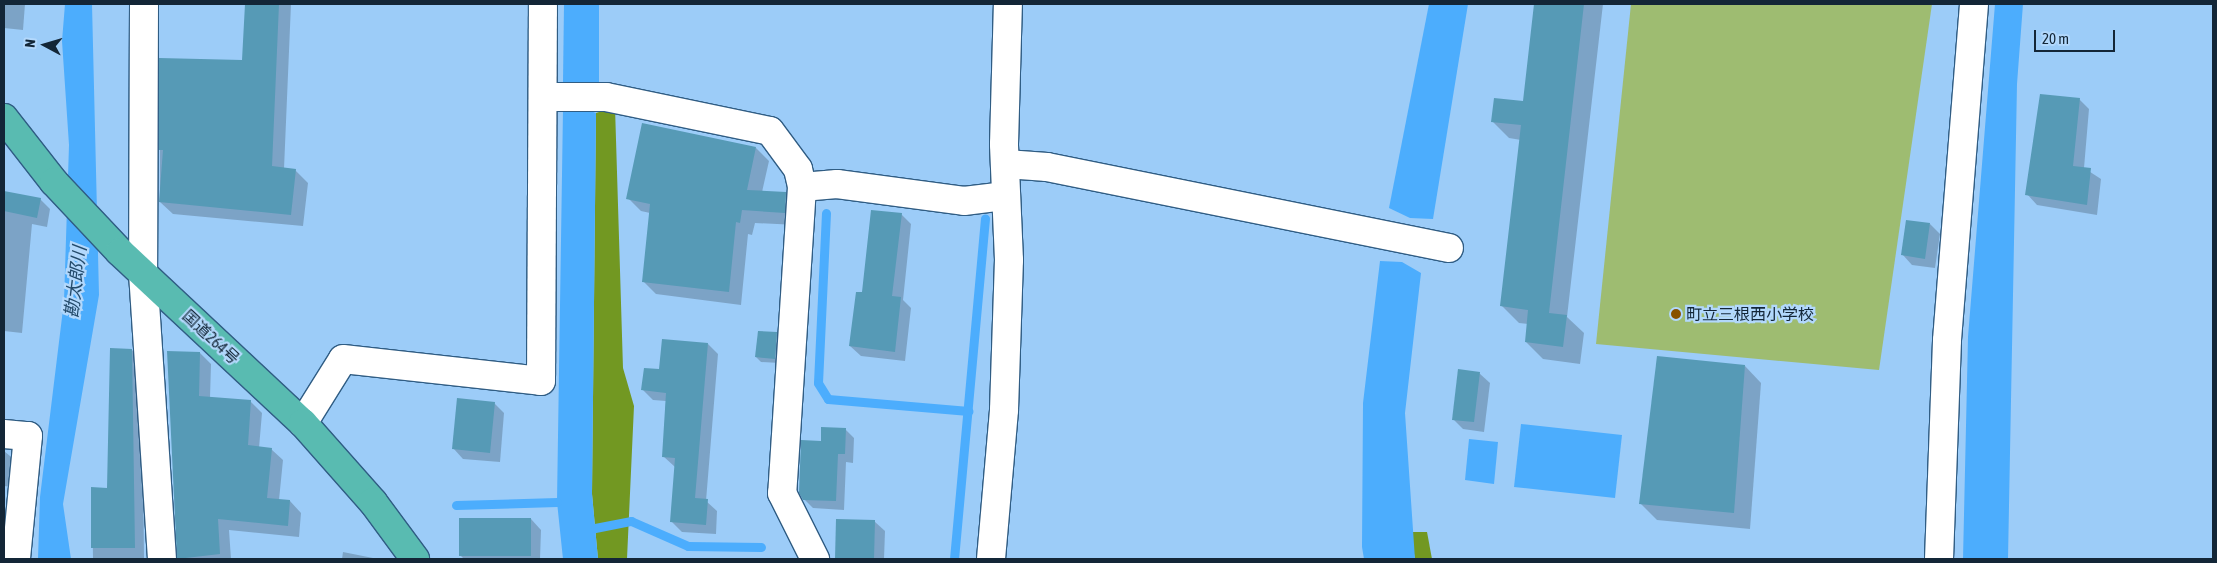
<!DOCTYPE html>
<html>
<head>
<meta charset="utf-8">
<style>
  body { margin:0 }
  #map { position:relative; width:2217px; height:563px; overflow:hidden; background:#9cccf8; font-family:"Asap Condensed","Noto Sans JP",sans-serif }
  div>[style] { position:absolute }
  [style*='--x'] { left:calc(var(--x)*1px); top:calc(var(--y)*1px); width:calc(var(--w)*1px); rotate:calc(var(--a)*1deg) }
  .green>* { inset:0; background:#9ebc71 }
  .forest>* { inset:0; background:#729822 }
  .water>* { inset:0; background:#4cadfd }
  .shadow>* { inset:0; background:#0003 }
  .stream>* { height:9px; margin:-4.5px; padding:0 4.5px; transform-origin:4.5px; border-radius:4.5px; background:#4cadfd }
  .building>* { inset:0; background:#569ab6 }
  .roads { filter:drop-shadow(1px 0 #305d84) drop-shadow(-1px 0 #305d84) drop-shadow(0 1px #305d84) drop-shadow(0 -1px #305d84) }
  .minor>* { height:28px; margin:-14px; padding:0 14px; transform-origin:14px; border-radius:14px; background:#fff }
  .highway>* { height:28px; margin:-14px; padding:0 14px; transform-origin:14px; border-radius:14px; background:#59bbb1 }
  .dots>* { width:14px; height:14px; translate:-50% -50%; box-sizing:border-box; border:2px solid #b2d8fc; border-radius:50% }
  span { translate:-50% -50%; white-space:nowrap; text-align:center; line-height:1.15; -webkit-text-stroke:4.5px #b2d8fc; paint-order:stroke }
  .poi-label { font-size:16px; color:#132637 }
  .left { translate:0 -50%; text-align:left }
  .street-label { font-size:16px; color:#132637 }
  .water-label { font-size:18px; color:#244b6b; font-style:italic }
  .frame { position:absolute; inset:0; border:5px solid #132637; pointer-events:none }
  .north { position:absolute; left:20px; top:20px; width:50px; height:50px; -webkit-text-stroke:4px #b2d8fc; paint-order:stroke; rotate:276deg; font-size:14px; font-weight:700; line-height:20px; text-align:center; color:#132637 }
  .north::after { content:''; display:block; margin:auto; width:18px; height:22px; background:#132637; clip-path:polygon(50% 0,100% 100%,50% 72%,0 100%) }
  .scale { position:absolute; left:2034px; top:30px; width:81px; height:22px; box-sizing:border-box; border:2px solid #132637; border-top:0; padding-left:6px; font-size:15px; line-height:18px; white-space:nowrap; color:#132637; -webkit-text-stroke:4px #b2d8fc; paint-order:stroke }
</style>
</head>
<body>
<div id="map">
  <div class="green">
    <i style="clip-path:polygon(1631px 4px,1932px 4px,1879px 370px,1596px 344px)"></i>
  </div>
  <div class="forest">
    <i style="clip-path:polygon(615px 107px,623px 368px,634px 406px,627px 559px,598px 559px,592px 494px,596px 113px)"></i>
    <i style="clip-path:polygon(1410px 532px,1427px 532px,1432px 559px,1415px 559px)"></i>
  </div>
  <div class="water">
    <i style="clip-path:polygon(65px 4px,92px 4px,99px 295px,63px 504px,71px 559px,38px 559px,40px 497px,64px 301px,69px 145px,62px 41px)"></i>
    <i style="clip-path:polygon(564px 4px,599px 4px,599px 83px,581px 87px,563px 82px)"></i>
    <i style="clip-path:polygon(1429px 4px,1468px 4px,1433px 219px,1410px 218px,1389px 208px)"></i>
    <i style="clip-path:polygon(1995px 4px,2023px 4px,2017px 84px,2008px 559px,1963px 559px,1968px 337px)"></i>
    <i style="clip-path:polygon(582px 108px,596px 113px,592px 494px,598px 559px,563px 559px,557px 502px,563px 109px)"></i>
    <i style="clip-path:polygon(1380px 261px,1402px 262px,1421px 273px,1405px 413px,1415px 559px,1364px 559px,1362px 547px,1363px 403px)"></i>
    <i style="clip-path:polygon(1521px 424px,1622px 435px,1615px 498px,1514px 487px)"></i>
    <i style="clip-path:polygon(1469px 439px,1498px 442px,1494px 484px,1465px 480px)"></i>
  </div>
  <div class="shadow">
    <i style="clip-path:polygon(4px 4px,25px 4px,23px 30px,4px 28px)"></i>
    <i style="clip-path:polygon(246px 4px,291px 4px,284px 169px,295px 170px,308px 183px,303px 226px,173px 214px,160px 202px,160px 150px,244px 61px)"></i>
    <i style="clip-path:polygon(1536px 4px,1603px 4px,1567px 317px,1584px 333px,1580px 364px,1543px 359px,1526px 342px,1528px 324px,1519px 323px,1502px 306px,1521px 140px,1509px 138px,1492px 121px,1525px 102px)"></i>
    <i style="clip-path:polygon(2079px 99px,2089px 109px,2084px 168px,2101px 179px,2097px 215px,2037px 205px,2027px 194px)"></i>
    <i style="clip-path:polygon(756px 148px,769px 161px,762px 192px,786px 193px,798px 206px,797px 225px,755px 223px,752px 235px,748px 234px,741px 305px,656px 294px,643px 281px,650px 213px,641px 211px,628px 198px)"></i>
    <i style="clip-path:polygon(4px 195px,40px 199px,50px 209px,47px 227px,32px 224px,22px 333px,4px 331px)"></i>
    <i style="clip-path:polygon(901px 214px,911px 224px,903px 300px,911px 308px,905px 361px,861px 356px,850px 346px,863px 294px)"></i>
    <i style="clip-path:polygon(1930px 224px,1940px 234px,1935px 268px,1912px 265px,1902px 254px)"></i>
    <i style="clip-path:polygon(776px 334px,781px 339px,780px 363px,761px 362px,756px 357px)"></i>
    <i style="clip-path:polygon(708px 344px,718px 354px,706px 501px,717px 511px,716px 534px,682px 532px,672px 522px,675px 467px,663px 456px,666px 401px,653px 400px,643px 390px,660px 370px)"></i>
    <i style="clip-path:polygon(132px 350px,142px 361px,144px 559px,93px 559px,92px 489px,108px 489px)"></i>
    <i style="clip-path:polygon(168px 352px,200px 353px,211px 364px,210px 398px,250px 401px,262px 413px,259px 448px,271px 449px,283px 460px,279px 500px,290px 501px,301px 513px,299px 537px,229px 530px,231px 559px,179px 559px)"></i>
    <i style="clip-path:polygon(1745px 366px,1761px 383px,1750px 529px,1657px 520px,1641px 504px)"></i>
    <i style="clip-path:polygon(1479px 373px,1490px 383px,1484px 432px,1463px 429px,1453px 419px)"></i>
    <i style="clip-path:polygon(494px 403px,504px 413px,500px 462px,463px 459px,453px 448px)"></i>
    <i style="clip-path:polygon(845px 429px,854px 438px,853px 463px,846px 462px,844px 510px,813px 508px,804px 499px,822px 442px)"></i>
    <i style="clip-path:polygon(4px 451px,16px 461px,12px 487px,4px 486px)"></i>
    <i style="clip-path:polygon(531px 519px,541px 530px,540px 559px,464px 559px,460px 555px)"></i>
    <i style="clip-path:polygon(837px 520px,874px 521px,885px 531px,884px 559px,836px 559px)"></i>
    <i style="clip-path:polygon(343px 552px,378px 559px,342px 559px)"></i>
  </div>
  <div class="stream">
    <i style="--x:826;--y:213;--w:170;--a:92.7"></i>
    <i style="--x:818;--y:383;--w:19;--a:58"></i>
    <i style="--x:828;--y:399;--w:141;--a:4.9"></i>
    <i style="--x:456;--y:505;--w:101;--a:-1.7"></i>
    <i style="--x:595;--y:528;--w:37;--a:-11"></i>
    <i style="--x:631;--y:521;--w:62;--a:23.7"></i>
    <i style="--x:688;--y:546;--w:73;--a:0.8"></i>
    <i style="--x:954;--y:559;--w:342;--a:-84.8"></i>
  </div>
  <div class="building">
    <i style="clip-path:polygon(245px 4px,279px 4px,272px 166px,296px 169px,291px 215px,159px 202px,163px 150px,159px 150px,159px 58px,242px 60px)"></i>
    <i style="clip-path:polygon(1534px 4px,1584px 4px,1549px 313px,1567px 315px,1563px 347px,1525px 342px,1528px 310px,1500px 306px,1521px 125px,1491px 122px,1494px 98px,1523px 101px)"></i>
    <i style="clip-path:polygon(2040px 94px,2080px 98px,2073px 166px,2091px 168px,2087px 205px,2025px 195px)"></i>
    <i style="clip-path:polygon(642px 123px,756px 147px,747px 190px,786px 192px,785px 213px,742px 210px,740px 223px,736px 222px,729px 292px,642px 282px,650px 204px,626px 199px)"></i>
    <i style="clip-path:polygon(4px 191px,41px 198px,37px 218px,4px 211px)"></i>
    <i style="clip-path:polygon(871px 210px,902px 213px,892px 296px,901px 297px,895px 352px,849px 346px,856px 292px,862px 292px)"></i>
    <i style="clip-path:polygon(1906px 220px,1930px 223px,1925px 259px,1901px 255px)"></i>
    <i style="clip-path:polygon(758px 331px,777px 332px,775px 359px,755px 357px)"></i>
    <i style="clip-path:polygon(662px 339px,708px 343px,695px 498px,708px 499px,706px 525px,670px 522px,675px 458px,662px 457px,666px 393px,641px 390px,644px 368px,659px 369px)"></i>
    <i style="clip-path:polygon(110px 348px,132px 349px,135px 548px,91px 548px,91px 487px,107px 488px)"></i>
    <i style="clip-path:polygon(167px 351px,200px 352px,199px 396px,251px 400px,248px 445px,272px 448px,267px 498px,290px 500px,288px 526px,218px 519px,220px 554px,177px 559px)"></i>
    <i style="clip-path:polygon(1657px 356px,1745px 365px,1734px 513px,1639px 504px)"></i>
    <i style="clip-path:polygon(1458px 369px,1480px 372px,1474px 422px,1452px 420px)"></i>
    <i style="clip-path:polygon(457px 398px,495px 402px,490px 453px,452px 449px)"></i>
    <i style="clip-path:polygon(821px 427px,846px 428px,845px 454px,838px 454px,836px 501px,803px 500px,799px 493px,801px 440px,821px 441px)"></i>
    <i style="clip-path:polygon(459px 518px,531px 518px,531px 556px,459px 556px)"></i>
    <i style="clip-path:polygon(836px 519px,875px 520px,874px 559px,835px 559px)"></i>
  </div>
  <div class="roads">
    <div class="minor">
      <i style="--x:144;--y:4;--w:269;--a:90.2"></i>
      <i style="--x:143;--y:273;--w:287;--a:86.2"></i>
      <i style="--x:544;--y:97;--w:62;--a:0"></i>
      <i style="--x:606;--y:97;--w:167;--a:11.7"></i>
      <i style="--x:770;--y:131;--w:47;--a:53.6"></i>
      <i style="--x:798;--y:169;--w:18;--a:77"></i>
      <i style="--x:802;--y:187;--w:307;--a:93.7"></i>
      <i style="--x:782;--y:493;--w:74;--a:63.4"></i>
      <i style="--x:1006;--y:164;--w:41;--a:4.2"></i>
      <i style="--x:1047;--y:167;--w:410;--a:11.4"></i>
      <i style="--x:802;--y:187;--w:35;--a:-5"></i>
      <i style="--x:837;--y:184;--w:128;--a:7.6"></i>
      <i style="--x:964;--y:201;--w:40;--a:-7.1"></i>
      <i style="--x:303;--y:423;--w:75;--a:-58"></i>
      <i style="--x:343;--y:359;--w:199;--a:6.3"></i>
      <i style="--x:541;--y:381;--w:377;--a:-89.7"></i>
      <i style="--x:4;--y:434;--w:24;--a:5"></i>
      <i style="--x:28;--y:436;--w:124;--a:95.6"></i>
      <i style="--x:991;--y:559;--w:150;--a:-85"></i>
      <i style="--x:1004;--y:410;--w:150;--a:-88.1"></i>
      <i style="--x:1009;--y:260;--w:116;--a:-92.5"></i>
      <i style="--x:1004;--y:144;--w:140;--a:-88.4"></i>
      <i style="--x:1939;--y:559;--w:219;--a:-87.9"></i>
      <i style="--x:1947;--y:340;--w:337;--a:-85.4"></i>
    </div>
    <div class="highway">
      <i style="--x:4;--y:118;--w:81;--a:52"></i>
      <i style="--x:54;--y:182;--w:96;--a:46.7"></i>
      <i style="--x:120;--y:252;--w:250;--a:43.1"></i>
      <i style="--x:303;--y:423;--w:106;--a:48.5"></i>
      <i style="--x:373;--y:502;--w:71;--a:53.6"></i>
    </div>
  </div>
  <div class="dots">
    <i style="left:1676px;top:314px;background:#885100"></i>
  </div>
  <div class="poi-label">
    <span class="left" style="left:1686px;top:314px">町立三根西小学校</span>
  </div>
  <div class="street-label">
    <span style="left:211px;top:337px;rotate:43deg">国道264号</span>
  </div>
  <div class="water-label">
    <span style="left:76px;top:282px;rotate:-83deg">勘太郎川</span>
  </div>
  <div class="frame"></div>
  <div class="north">N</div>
  <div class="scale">20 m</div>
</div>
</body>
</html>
